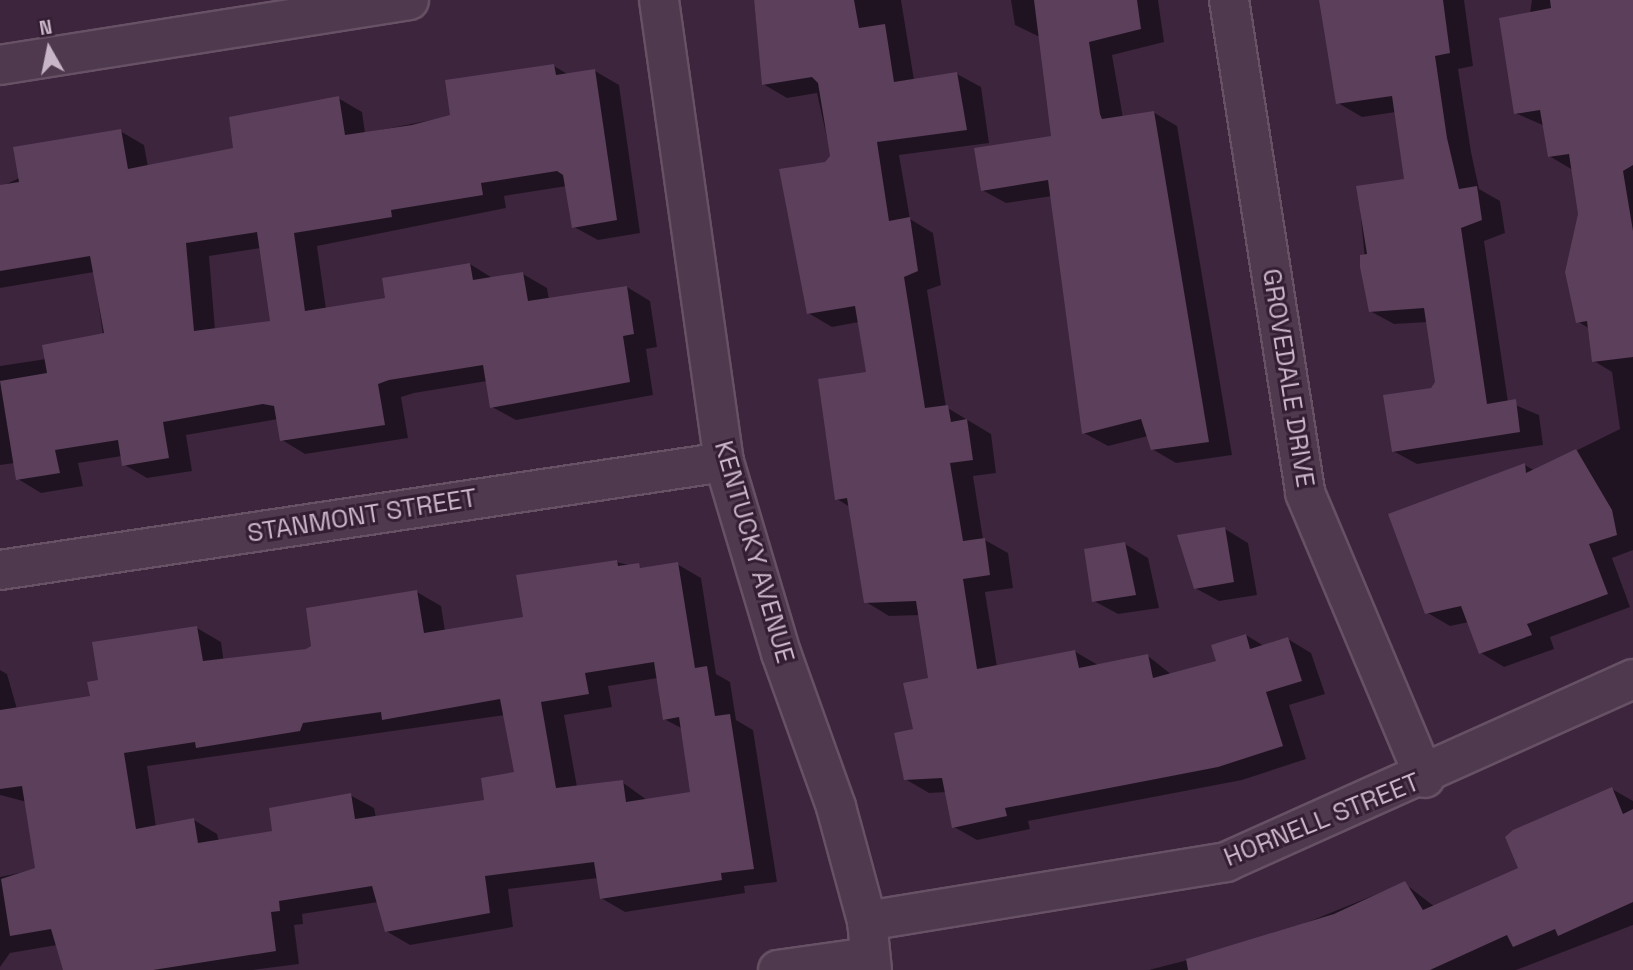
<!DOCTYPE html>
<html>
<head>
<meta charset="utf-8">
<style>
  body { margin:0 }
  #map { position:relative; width:1633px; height:970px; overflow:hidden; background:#3d253e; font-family:"Space Grotesk",sans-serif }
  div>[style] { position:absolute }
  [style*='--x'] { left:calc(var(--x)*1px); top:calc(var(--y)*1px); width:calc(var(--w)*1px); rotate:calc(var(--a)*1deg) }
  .shadow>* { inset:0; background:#0007 }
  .building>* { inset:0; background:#5b3f5b }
  .roads { filter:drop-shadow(2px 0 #665165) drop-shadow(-2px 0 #665165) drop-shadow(0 2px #665165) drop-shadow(0 -2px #665165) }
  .minor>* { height:38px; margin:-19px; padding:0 19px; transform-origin:19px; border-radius:19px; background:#4e394e }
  span { translate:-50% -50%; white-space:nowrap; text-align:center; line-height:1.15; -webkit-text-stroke:6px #331e33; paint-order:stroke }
  .street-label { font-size:26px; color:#c9b5c8 }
  .north { position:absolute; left:14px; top:14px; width:70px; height:70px; -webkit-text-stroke:5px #331e33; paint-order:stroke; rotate:351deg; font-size:19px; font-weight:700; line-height:28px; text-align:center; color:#c9b5c8 }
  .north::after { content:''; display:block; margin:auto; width:24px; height:32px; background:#c9b5c8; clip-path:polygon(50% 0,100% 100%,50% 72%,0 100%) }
</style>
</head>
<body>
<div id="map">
  <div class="shadow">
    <i style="clip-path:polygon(754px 0,901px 0,914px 80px,957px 74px,981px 87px,989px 143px,899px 155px,910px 219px,933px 233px,941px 285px,927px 290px,946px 407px,991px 434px,996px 473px,973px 476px,983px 539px,1008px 553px,1013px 588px,985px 592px,997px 667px,1074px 651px,1098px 665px,1148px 656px,1172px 675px,1218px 662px,1246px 635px,1264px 646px,1288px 639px,1311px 653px,1325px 694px,1289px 705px,1306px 759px,1242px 780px,1028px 821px,1030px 829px,977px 840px,954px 827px,947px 792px,929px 793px,905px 779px,930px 679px,920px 615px,889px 616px,866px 602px,850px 507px,837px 499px,868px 373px,859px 322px,832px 327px,808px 313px,831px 156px,817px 93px,787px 98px,763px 84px)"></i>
    <i style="clip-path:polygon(1011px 0,1158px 0,1164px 42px,1112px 55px,1123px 118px,1153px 112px,1177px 126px,1232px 455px,1176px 463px,1152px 449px,1148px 436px,1108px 446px,1084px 433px,1052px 196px,1006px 203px,982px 190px,1053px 137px,1042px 38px,1015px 25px)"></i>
    <i style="clip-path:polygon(1321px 0,1464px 0,1473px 66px,1458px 69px,1471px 152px,1479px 189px,1500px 201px,1505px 233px,1484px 241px,1508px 402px,1539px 415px,1543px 445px,1417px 464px,1393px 451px,1437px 382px,1428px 322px,1394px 324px,1370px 311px,1358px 188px,1406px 180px,1396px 112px,1362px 117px,1338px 103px)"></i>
    <i style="clip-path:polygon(1532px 0,1633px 0,1633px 550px,1612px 558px,1630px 607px,1550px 637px,1554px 649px,1504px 667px,1481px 653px,1469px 622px,1450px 626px,1426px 612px,1525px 465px,1535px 471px,1620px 429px,1612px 372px,1594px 361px,1590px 329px,1577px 321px,1580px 214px,1573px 170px,1549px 156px,1545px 126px,1515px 113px)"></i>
    <i style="clip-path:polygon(evenodd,554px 66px,569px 75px,595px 71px,619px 85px,640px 233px,598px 240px,574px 227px,567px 186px,504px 196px,506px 208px,317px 246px,326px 309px,387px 300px,470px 264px,494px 279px,523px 274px,547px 288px,549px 300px,627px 287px,650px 301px,657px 347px,646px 349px,653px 395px,516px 420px,492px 407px,487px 381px,414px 393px,401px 397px,408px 438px,305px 454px,282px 440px,278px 419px,186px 435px,192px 471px,147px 478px,123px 464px,122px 456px,78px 463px,83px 486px,41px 493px,18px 479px,15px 463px,0 465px,0 366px,46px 359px,103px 335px,94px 272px,0 288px,0 187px,120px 131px,144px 145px,148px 167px,235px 149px,231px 118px,338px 98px,362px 112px,365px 133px,452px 116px,554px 66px,261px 248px,272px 323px,215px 330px,209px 256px,261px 248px)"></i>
    <i style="clip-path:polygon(1225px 529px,1248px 543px,1257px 595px,1219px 601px,1195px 588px)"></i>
    <i style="clip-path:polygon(1125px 544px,1148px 558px,1159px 608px,1118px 614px,1094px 601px)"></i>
    <i style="clip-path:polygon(evenodd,616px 562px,646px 569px,677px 564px,701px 578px,716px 674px,730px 682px,736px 720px,753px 730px,777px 882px,744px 886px,745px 893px,625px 912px,601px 898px,598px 878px,508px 889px,513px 927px,410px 945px,386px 931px,378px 902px,302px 914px,303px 924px,294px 925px,299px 964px,253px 970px,64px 970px,57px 945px,10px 953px,0 967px,0 877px,37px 869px,27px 802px,0 795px,0 670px,7px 674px,17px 709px,92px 697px,100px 682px,197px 628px,221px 642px,224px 664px,313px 648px,417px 592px,441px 606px,445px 631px,525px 618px,616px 562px,658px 678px,664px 719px,683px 729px,692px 793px,647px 800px,622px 782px,577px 787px,564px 715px,612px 707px,608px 686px,658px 678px,616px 562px,505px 715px,516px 774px,486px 802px,376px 818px,374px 808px,350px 795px,274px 833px,219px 842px,217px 834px,194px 820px,156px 827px,147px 766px,505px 715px)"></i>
    <i style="clip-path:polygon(1612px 789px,1633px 801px,1633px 925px,1516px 970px,1149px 970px,1264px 940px,1404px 883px,1435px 907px,1521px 869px)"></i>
  </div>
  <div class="building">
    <i style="clip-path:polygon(754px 0,854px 0,859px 28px,885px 24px,894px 82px,957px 72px,967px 130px,877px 142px,889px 221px,910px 217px,918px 271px,904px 277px,925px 408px,948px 405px,951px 422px,967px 419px,973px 460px,950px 463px,963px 541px,985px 538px,990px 575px,963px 579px,977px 669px,1075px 650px,1079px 668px,1148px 654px,1153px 678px,1216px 661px,1211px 645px,1246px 634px,1250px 649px,1288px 637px,1302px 681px,1266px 692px,1283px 746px,1218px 767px,1005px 808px,1007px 816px,952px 828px,942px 778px,904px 780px,894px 733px,913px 729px,903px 683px,928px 678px,916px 601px,864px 603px,847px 498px,835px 500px,818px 379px,866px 372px,855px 306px,807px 314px,779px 169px,825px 162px,830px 156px,818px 83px,812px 77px,762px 85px)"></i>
    <i style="clip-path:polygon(1034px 0,1137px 0,1141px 29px,1089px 42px,1100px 114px,1102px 119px,1154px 111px,1209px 442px,1151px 450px,1141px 419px,1082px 434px,1048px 180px,981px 191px,974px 148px,1051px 136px)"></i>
    <i style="clip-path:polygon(1319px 0,1443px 0,1450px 53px,1435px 56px,1447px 138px,1459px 189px,1477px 186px,1482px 220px,1461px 228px,1487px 404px,1516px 399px,1520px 432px,1392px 452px,1383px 395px,1431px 388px,1435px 382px,1424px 308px,1369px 312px,1360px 267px,1360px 255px,1367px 254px,1356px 186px,1404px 179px,1392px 96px,1336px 104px)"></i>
    <i style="clip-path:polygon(1550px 0,1633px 0,1633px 165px,1623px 171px,1633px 231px,1633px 357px,1592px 362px,1587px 321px,1576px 323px,1565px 272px,1578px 214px,1569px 154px,1548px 157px,1540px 110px,1514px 114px,1499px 18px,1551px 8px)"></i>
    <i style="clip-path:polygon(evenodd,554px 64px,556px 75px,595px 69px,617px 220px,572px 228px,563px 175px,557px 171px,481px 183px,483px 195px,391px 210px,392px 217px,294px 233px,305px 311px,385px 298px,382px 278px,470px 263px,473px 280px,523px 272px,528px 301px,627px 286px,634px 334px,623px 336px,630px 382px,490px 408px,483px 365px,389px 380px,378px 384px,385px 425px,280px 441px,274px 406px,263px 404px,163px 422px,169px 458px,122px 466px,118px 440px,55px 450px,60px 473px,16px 480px,0 381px,47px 373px,42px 345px,104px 333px,90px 256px,0 271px,0 185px,19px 182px,13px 147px,121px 129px,128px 169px,233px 148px,229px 117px,339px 96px,345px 135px,412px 125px,450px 115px,445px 80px,554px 64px,257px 232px,270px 321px,194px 331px,186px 243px,257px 232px)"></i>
    <i style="clip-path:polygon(1576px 449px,1612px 510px,1617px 535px,1589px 544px,1608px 594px,1527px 624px,1532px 635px,1479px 654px,1461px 606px,1425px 614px,1388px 514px,1525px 463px,1526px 473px)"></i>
    <i style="clip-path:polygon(1225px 527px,1234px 582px,1194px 589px,1177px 535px)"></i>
    <i style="clip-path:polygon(1125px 542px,1136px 595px,1092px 602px,1084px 549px)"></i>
    <i style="clip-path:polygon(evenodd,617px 560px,618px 566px,639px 563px,640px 568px,678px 562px,695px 668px,707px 666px,715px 716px,730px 714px,754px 869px,721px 873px,722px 880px,600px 899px,594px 862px,485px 876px,490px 913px,385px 932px,372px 886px,279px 901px,280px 911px,271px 912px,276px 951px,153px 970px,63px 970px,51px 929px,10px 936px,1px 879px,35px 868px,22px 786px,0 789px,0 710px,90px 696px,87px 682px,98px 680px,92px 642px,197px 626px,203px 661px,306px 649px,311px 646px,306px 608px,417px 590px,424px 633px,523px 617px,516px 575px,617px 560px,654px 662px,663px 720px,679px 717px,690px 792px,626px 802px,623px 780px,556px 788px,541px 702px,589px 694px,585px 673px,654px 662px,617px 560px,500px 699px,514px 772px,481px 778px,484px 800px,355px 819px,351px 793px,269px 808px,272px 831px,198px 843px,194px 818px,136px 829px,124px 753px,195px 742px,196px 748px,300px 731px,303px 723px,381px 712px,382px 720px,500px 699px)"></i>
    <i style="clip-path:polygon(1612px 787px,1623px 814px,1633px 809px,1633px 902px,1558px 936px,1555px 929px,1513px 947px,1507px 935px,1430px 970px,1188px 970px,1186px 959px,1334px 914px,1405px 881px,1423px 910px,1518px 868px,1505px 837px,1513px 830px)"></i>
  </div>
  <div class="roads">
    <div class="minor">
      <i style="--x:659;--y:0;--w:467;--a:82"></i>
      <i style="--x:724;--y:462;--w:199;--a:73.4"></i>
      <i style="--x:781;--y:653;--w:164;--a:70.3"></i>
      <i style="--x:836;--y:807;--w:118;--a:74.8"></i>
      <i style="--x:867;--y:921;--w:49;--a:84.2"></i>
      <i style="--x:1229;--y:0;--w:499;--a:81.2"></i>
      <i style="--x:1305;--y:493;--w:309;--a:67.2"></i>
      <i style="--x:0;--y:65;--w:414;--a:-9"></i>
      <i style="--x:0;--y:570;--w:732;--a:-8.48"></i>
      <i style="--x:867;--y:921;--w:364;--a:-9.3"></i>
      <i style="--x:1226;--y:862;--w:446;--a:-24.2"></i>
      <i style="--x:778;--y:970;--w:93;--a:-8"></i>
    </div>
  </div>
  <div class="street-label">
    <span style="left:1288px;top:378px;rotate:81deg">GROVEDALE DRIVE</span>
    <span style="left:362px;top:516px;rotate:-9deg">STANMONT STREET</span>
    <span style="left:754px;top:552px;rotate:74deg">KENTUCKY AVENUE</span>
    <span style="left:1322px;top:820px;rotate:-22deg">HORNELL STREET</span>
  </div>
  <div class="north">N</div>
</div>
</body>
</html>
